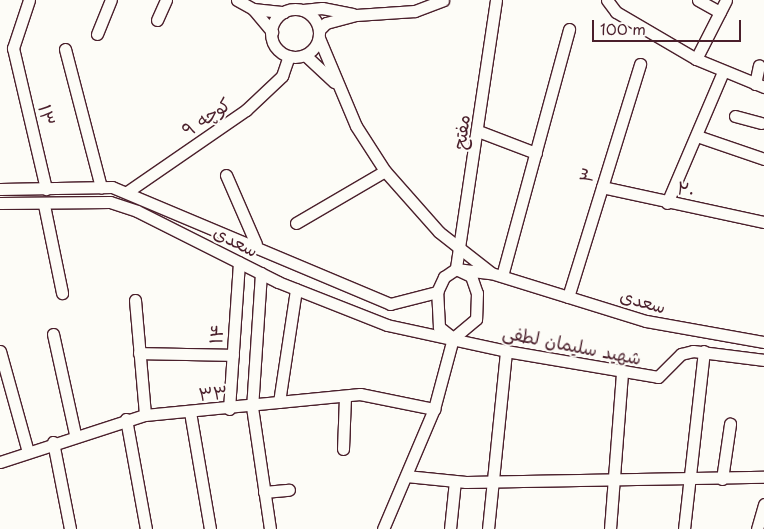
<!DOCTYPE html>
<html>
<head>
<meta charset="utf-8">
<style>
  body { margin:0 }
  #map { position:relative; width:764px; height:529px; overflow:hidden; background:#fdfcf7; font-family:"Playpen Sans","Playpen Sans Arabic",sans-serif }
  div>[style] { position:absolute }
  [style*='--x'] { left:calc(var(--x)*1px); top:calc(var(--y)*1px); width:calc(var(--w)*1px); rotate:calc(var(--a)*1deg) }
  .roads { filter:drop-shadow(1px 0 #4a1f2b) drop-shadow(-1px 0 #4a1f2b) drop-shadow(0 1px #4a1f2b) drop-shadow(0 -1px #4a1f2b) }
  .minor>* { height:11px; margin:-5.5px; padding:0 5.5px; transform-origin:5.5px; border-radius:5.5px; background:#fdfcf7 }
  .minor>.ring { margin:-5.5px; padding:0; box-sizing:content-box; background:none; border:11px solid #fdfcf7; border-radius:50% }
  span { translate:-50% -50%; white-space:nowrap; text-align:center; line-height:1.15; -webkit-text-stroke:4px #fdfcf7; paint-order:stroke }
  .street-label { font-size:18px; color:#4a1f2b }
  .scale { position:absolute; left:592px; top:20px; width:149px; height:22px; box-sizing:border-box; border:2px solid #4a1f2b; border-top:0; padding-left:6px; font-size:15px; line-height:18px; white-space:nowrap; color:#4a1f2b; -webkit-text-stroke:4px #fdfcf7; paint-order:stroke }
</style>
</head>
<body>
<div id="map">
  <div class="roads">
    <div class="minor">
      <i style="--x:29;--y:0;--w:51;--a:108.4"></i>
      <i style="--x:13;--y:48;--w:145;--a:76.8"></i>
      <i style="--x:237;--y:0;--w:18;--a:29"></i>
      <i style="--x:253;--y:9;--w:30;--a:50"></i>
      <i style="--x:496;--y:0;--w:272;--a:98.5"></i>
      <i style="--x:456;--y:269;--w:35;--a:7"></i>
      <i style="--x:491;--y:273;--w:162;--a:17.2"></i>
      <i style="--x:646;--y:321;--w:120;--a:10.1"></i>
      <i style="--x:607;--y:0;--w:15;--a:53"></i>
      <i style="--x:616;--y:12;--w:93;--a:30.4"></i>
      <i style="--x:696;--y:59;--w:74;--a:22.4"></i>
      <i style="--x:698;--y:0;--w:25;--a:29"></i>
      <i style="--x:253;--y:9;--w:31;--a:6"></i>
      <i class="ring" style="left:271px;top:9px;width:37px;height:37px"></i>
      <i style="--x:303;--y:10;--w:19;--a:-6"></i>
      <i style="--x:322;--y:8;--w:31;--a:11"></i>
      <i style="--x:157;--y:20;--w:22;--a:-66"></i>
      <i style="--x:319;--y:30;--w:10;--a:-45"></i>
      <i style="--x:326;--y:23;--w:31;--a:-15"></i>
      <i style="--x:356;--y:15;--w:59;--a:-3.9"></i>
      <i style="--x:415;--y:11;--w:30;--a:-21"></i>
      <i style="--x:97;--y:34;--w:37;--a:-68"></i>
      <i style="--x:319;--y:38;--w:95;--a:67.2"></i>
      <i style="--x:356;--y:126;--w:54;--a:57.2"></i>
      <i style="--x:385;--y:171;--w:81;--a:48.5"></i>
      <i style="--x:439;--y:232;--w:65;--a:38.1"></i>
      <i style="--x:65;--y:49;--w:143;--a:75.4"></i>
      <i style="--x:305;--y:55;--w:40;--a:43"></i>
      <i style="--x:696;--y:59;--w:66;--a:-63"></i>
      <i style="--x:755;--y:84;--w:19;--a:-78"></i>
      <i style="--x:735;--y:116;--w:27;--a:15"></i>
      <i style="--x:478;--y:131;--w:62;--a:20.8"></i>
      <i style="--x:697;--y:136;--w:71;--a:18.9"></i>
      <i style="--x:226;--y:175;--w:75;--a:66.5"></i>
      <i style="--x:602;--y:187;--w:166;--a:12.2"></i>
      <i style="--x:0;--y:189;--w:112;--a:-1"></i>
      <i style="--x:112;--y:187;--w:302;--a:22.8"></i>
      <i style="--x:390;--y:304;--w:49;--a:-14.3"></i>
      <i style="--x:127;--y:192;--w:145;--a:-34.6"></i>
      <i style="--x:246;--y:110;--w:50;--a:-43.4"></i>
      <i style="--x:282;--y:76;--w:21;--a:-71"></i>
      <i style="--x:0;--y:203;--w:110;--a:-0.5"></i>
      <i style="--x:110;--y:202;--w:28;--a:18"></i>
      <i style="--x:137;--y:211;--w:158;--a:26.7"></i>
      <i style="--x:278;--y:282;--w:117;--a:21.5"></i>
      <i style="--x:387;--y:325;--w:122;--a:12.3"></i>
      <i style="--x:506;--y:351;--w:154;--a:9.7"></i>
      <i style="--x:658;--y:377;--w:33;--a:-45"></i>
      <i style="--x:681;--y:354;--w:12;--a:-14"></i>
      <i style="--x:693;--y:351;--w:72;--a:7.2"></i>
      <i style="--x:667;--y:203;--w:142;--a:-66.9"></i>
      <i style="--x:44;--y:205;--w:90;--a:78.4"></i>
      <i style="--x:296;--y:223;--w:103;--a:-30.3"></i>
      <i style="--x:456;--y:269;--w:17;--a:25"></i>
      <i style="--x:471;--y:276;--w:18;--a:71"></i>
      <i style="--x:477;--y:293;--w:26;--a:92"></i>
      <i style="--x:476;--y:319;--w:30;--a:140"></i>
      <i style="--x:453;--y:338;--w:18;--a:-142"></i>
      <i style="--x:439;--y:327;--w:35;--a:-93"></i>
      <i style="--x:437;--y:292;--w:17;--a:-65"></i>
      <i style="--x:444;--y:277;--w:14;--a:-34"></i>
      <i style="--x:261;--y:273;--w:134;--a:93.8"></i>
      <i style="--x:252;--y:407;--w:123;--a:81.6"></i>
      <i style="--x:502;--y:276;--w:256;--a:-74.8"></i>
      <i style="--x:568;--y:297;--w:244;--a:-72.8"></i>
      <i style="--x:135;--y:300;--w:115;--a:85"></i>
      <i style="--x:53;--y:334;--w:102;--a:77.6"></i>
      <i style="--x:0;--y:351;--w:105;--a:74.5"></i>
      <i style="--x:139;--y:353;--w:94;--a:1.2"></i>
      <i style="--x:279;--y:402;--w:114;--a:-81.4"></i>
      <i style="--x:229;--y:409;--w:147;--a:-86.1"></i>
      <i style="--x:190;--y:412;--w:119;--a:80.3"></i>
      <i style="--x:126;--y:419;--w:112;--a:79.7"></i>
      <i style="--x:53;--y:442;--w:89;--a:78.9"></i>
      <i style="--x:343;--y:449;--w:53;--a:-87.8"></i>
      <i style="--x:0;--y:462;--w:152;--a:-18"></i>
      <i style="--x:145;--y:415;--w:216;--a:-5.6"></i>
      <i style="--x:360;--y:394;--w:76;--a:11.5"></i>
      <i style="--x:406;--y:476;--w:60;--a:5.7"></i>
      <i style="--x:466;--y:482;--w:298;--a:-1"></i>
      <i style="--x:722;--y:479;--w:56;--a:-81.7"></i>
      <i style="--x:264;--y:492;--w:25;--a:-5"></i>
      <i style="--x:383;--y:529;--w:130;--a:-67"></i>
      <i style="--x:434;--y:409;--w:73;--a:-75"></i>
      <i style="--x:450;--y:529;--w:48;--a:-84.1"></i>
      <i style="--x:488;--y:529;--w:179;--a:-84.2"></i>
      <i style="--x:610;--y:529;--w:155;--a:-85.6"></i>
      <i style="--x:684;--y:529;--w:179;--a:-83.6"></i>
      <i style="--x:757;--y:529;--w:26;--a:-74"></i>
    </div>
  </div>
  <div class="street-label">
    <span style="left:47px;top:115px;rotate:77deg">۱۳</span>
    <span style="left:206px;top:117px;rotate:-34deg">کوچه ۹</span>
    <span style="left:461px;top:132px;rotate:-82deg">مفتح</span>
    <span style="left:587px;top:175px;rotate:-73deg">۳</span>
    <span style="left:686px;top:189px;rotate:13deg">۲۰</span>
    <span style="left:236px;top:241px;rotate:27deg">سعدی</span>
    <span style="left:643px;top:301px;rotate:16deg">سعدی</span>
    <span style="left:216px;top:334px;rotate:-86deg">۱۴</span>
    <span style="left:572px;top:345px;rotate:11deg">شهید سلیمان لطفی</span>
    <span style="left:213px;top:393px;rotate:-5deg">۳۳</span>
  </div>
  <div class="scale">100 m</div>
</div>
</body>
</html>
